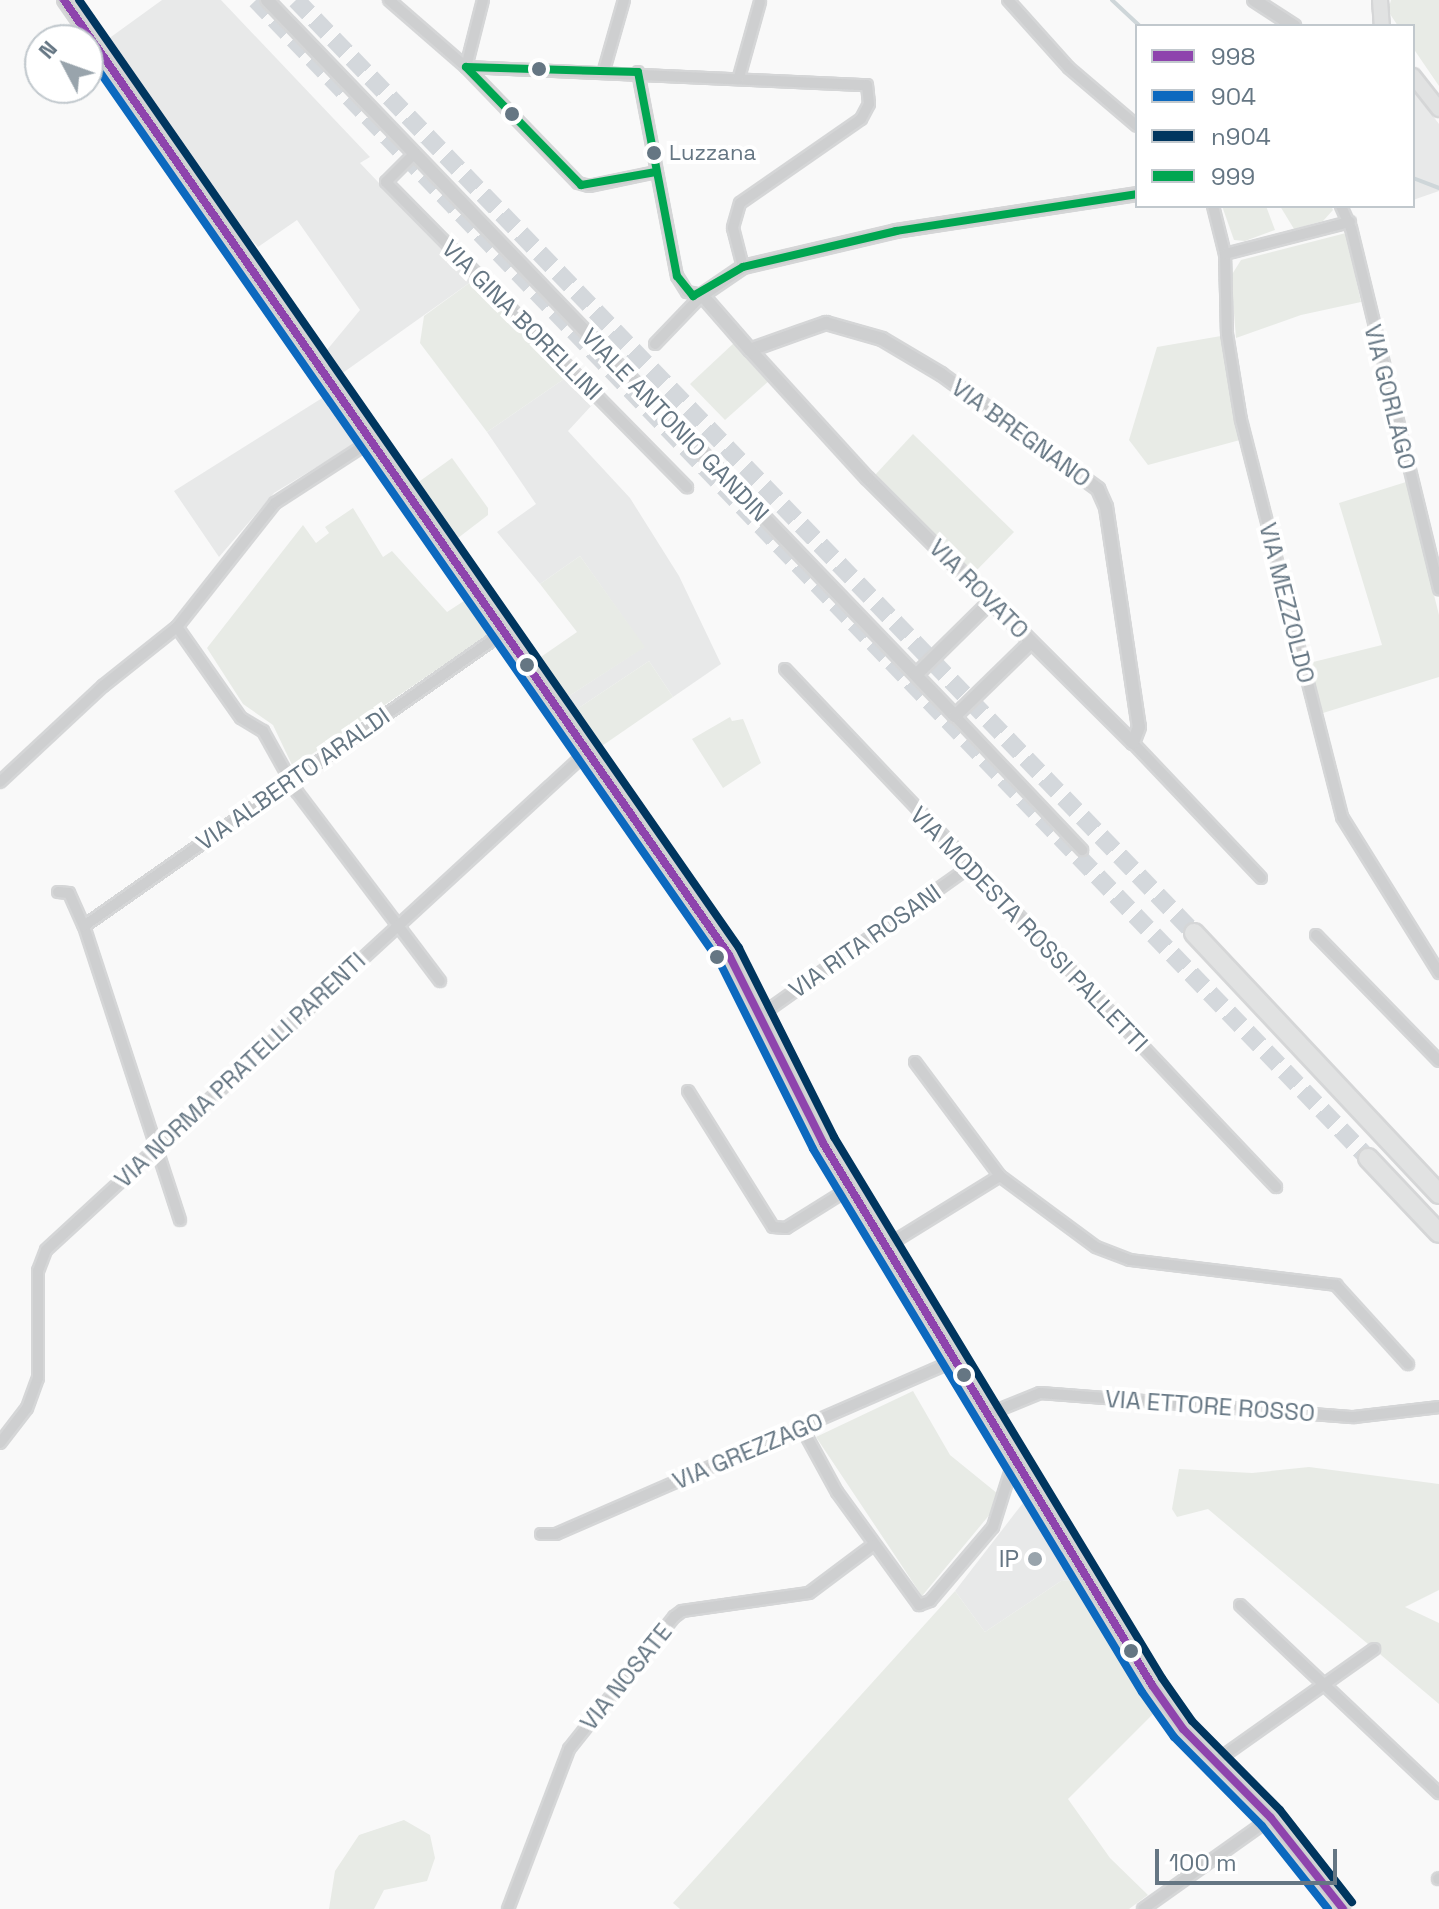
<!DOCTYPE html>
<html>
<head>
<meta charset="utf-8">
<style>
  body { margin:0 }
  #map { position:relative; width:1439px; height:1909px; overflow:hidden; background:#f9f9f9; font-family:"Space Grotesk",sans-serif }
  div>[style] { position:absolute }
  [style*='--x'] { left:calc(var(--x)*1px); top:calc(var(--y)*1px); width:calc(var(--w)*1px); rotate:calc(var(--a)*1deg) }
  .built>* { inset:0; background:#e8e9e9 }
  .green>* { inset:0; background:#e8ebe6 }
  .stream>* { height:4px; margin:-2px; padding:0 2px; transform-origin:2px; border-radius:2px; background:#ced6d9 }
  .motorway-tunnel>* { height:18px; margin-top:-9px; transform-origin:0; background:repeating-linear-gradient(90deg,#d4d8dc 0 18px,transparent 0 27px) }
  .roads { filter:drop-shadow(2px 0 #d5d6d7) drop-shadow(-2px 0 #d5d6d7) drop-shadow(0 2px #d5d6d7) drop-shadow(0 -2px #d5d6d7) }
  .minor>* { height:10px; margin:-5px; padding:0 5px; transform-origin:5px; border-radius:5px; background:#cecfd0 }
  .tertiary>* { height:12px; margin:-6px; padding:0 6px; transform-origin:6px; border-radius:6px; background:#cecfd0 }
  .secondary>* { height:14px; margin:-7px; padding:0 7px; transform-origin:7px; border-radius:7px; background:#e1e2e2 }
  .motorway>* { height:18px; margin:-9px; padding:0 9px; transform-origin:9px; border-radius:9px; background:#e1e2e2 }
  .bus-1>* { height:8px; margin:-4px; padding:0 4px; transform-origin:4px; border-radius:4px; background:#8e44ad }
  .bus-2>* { height:8px; margin:-4px; padding:0 4px; transform-origin:4px; border-radius:4px; background:#0c69bf }
  .bus-3>* { height:8px; margin:-4px; padding:0 4px; transform-origin:4px; border-radius:4px; background:#00365f }
  .bus-4>* { height:8px; margin:-4px; padding:0 4px; transform-origin:4px; border-radius:4px; background:#00a651 }
  .dots>* { width:22px; height:22px; translate:-50% -50%; box-sizing:border-box; border:4px solid #fff; border-radius:50% }
  span { translate:-50% -50%; white-space:nowrap; text-align:center; line-height:1.15; -webkit-text-stroke:8px #fff; paint-order:stroke }
  .bus-label { font-size:22px; color:#657683 }
  .left { translate:0 -50%; text-align:left }
  .street-label { font-size:24px; color:#657683 }
  .poi-label { font-size:24px; color:#657683 }
  .right { translate:-100% -50%; text-align:right }
  .legend { position:absolute; left:1135px; top:24px; width:280px; height:184px; box-sizing:border-box; background:#fff; border:2px solid #c1c8cd; margin:0; padding:10px 14px; list-style:none; font-size:24px; color:#657683 }
  .legend li { display:flex; align-items:center; gap:16px; height:40px }
  .legend b { width:40px; border:2px solid #c1c8cd }
  .north { position:absolute; left:24px; top:24px; width:80px; height:80px; box-sizing:border-box; background:#fff; border:2px solid #c1c8cd; border-radius:50%; rotate:311deg; font-size:22px; font-weight:700; line-height:32px; text-align:center; color:#657683 }
  .north::after { content:''; display:block; margin:auto; width:28px; height:36px; background:#99a4ac; clip-path:polygon(50% 0,100% 100%,50% 72%,0 100%) }
  .scale { position:absolute; left:1155px; top:1849px; width:182px; height:36px; box-sizing:border-box; border:4px solid #657683; border-top:0; padding-left:10px; font-size:24px; line-height:28px; white-space:nowrap; color:#657683; -webkit-text-stroke:6px #fff; paint-order:stroke }
</style>
</head>
<body>
<div id="map">
  <div class="built">
    <i style="clip-path:polygon(162px 0,221px 0,370px 157px,360px 163px,472px 281px,337px 377px,322px 356px,360px 310px,297px 220px,258px 247px,252px 240px,246px 244px,104px 42px)"></i>
    <i style="clip-path:polygon(1413px 90px,1439px 124px,1439px 191px,1413px 200px)"></i>
    <i style="clip-path:polygon(567px 377px,592px 405px,568px 431px,630px 498px,679px 576px,721px 664px,673px 697px,649px 661px,577px 709px,569px 696px,644px 647px,580px 556px,540px 584px,497px 532px,536px 504px,487px 432px)"></i>
    <i style="clip-path:polygon(327px 395px,361px 440px,274px 493px,219px 557px,174px 491px)"></i>
    <i style="clip-path:polygon(1026px 1499px,1079px 1579px,1061px 1581px,985px 1632px,955px 1591px)"></i>
  </div>
  <div class="green">
    <i style="clip-path:polygon(1391px 0,1439px 0,1439px 86px,1413px 48px,1413px 26px,1398px 26px,1388px 11px)"></i>
    <i style="clip-path:polygon(1222px 206px,1266px 206px,1275px 230px,1245px 241px,1234px 240px)"></i>
    <i style="clip-path:polygon(1280px 206px,1331px 206px,1333px 210px,1323px 221px,1294px 229px)"></i>
    <i style="clip-path:polygon(1346px 233px,1361px 302px,1301px 315px,1236px 338px,1231px 276px,1241px 260px)"></i>
    <i style="clip-path:polygon(472px 281px,567px 377px,487px 432px,420px 343px,424px 316px)"></i>
    <i style="clip-path:polygon(1221px 336px,1240px 440px,1148px 465px,1129px 440px,1157px 347px)"></i>
    <i style="clip-path:polygon(735px 342px,770px 380px,725px 420px,690px 384px)"></i>
    <i style="clip-path:polygon(913px 434px,1014px 532px,974px 573px,875px 475px)"></i>
    <i style="clip-path:polygon(452px 458px,488px 508px,488px 515px,454px 541px,413px 486px)"></i>
    <i style="clip-path:polygon(1406px 482px,1439px 615px,1439px 677px,1323px 713px,1309px 663px,1382px 645px,1339px 503px)"></i>
    <i style="clip-path:polygon(353px 508px,383px 557px,392px 551px,447px 612px,470px 597px,494px 631px,293px 767px,273px 725px,243px 704px,207px 648px,303px 525px,316px 543px,329px 533px,325px 527px)"></i>
    <i style="clip-path:polygon(580px 556px,645px 647px,569px 696px,557px 693px,535px 661px,577px 632px,540px 584px)"></i>
    <i style="clip-path:polygon(649px 661px,673px 697px,596px 750px,582px 734px,577px 709px)"></i>
    <i style="clip-path:polygon(730px 717px,732px 721px,743px 719px,761px 763px,723px 788px,692px 739px)"></i>
    <i style="clip-path:polygon(913px 1391px,950px 1455px,998px 1494px,991px 1513px,922px 1596px,816px 1437px)"></i>
    <i style="clip-path:polygon(1309px 1467px,1439px 1484px,1439px 1590px,1405px 1607px,1439px 1623px,1439px 1704px,1208px 1509px,1177px 1517px,1172px 1509px,1179px 1469px,1252px 1473px)"></i>
    <i style="clip-path:polygon(1079px 1579px,1159px 1708px,1068px 1799px,1110px 1858px,1148px 1895px,1129px 1909px,680px 1909px,673px 1903px,955px 1591px,985px 1632px,1061px 1581px)"></i>
    <i style="clip-path:polygon(404px 1820px,430px 1835px,435px 1858px,427px 1881px,384px 1890px,374px 1909px,329px 1909px,335px 1871px,359px 1835px)"></i>
  </div>
  <div class="stream">
    <i style="--x:1112;--y:0;--w:38;--a:43"></i>
    <i style="--x:1413;--y:178;--w:28;--a:21"></i>
  </div>
  <div class="motorway-tunnel">
    <i style="--x:256;--y:0;--w:1605;--a:46.16"></i>
    <i style="--x:296;--y:0;--w:1295;--a:46.1"></i>
  </div>
  <div class="roads">
    <div class="minor">
      <i style="--x:389;--y:0;--w:102;--a:41"></i>
      <i style="--x:466;--y:67;--w:161;--a:46"></i>
      <i style="--x:578;--y:183;--w:11;--a:15"></i>
      <i style="--x:589;--y:186;--w:68;--a:-11.8"></i>
      <i style="--x:1008;--y:0;--w:91;--a:48.1"></i>
      <i style="--x:1069;--y:68;--w:89;--a:40.5"></i>
      <i style="--x:466;--y:67;--w:401;--a:2.6"></i>
      <i style="--x:867;--y:85;--w:19;--a:84"></i>
      <i style="--x:869;--y:104;--w:17;--a:118"></i>
      <i style="--x:861;--y:119;--w:147;--a:145.2"></i>
      <i style="--x:740;--y:203;--w:26;--a:106"></i>
      <i style="--x:733;--y:228;--w:40;--a:75.6"></i>
      <i style="--x:466;--y:67;--w:69;--a:-75.8"></i>
      <i style="--x:604;--y:70;--w:73;--a:-74.1"></i>
      <i style="--x:638;--y:72;--w:208;--a:79.2"></i>
      <i style="--x:677;--y:276;--w:19;--a:58"></i>
      <i style="--x:687;--y:292;--w:15;--a:11"></i>
      <i style="--x:739;--y:77;--w:78;--a:-74.4"></i>
      <i style="--x:415;--y:153;--w:41;--a:135"></i>
      <i style="--x:386;--y:182;--w:429;--a:45.4"></i>
      <i style="--x:1213;--y:206;--w:49;--a:76"></i>
      <i style="--x:1225;--y:254;--w:80;--a:88.6"></i>
      <i style="--x:1227;--y:334;--w:87;--a:80.8"></i>
      <i style="--x:1241;--y:420;--w:410;--a:75.7"></i>
      <i style="--x:1342;--y:817;--w:184;--a:58.1"></i>
      <i style="--x:1341;--y:206;--w:24;--a:66"></i>
      <i style="--x:1351;--y:228;--w:372;--a:76.3"></i>
      <i style="--x:1225;--y:254;--w:129;--a:-14.4"></i>
      <i style="--x:655;--y:344;--w:68;--a:-46.2"></i>
      <i style="--x:177;--y:627;--w:158;--a:-51.7"></i>
      <i style="--x:275;--y:503;--w:114;--a:-32.9"></i>
      <i style="--x:785;--y:669;--w:714;--a:46.53"></i>
      <i style="--x:955;--y:716;--w:185;--a:46.5"></i>
      <i style="--x:1133;--y:743;--w:186;--a:46.5"></i>
      <i style="--x:0;--y:782;--w:141;--a:-43"></i>
      <i style="--x:103;--y:686;--w:95;--a:-38.6"></i>
      <i style="--x:177;--y:627;--w:111;--a:54.9"></i>
      <i style="--x:241;--y:718;--w:26;--a:31"></i>
      <i style="--x:263;--y:731;--w:70;--a:60.9"></i>
      <i style="--x:297;--y:792;--w:237;--a:52.9"></i>
      <i style="--x:58;--y:892;--w:11;--a:5"></i>
      <i style="--x:69;--y:893;--w:36;--a:66"></i>
      <i style="--x:1316;--y:935;--w:176;--a:45.7"></i>
      <i style="--x:761;--y:1015;--w:255;--a:-35.4"></i>
      <i style="--x:915;--y:1062;--w:142;--a:53.3"></i>
      <i style="--x:1000;--y:1176;--w:119;--a:36.5"></i>
      <i style="--x:1096;--y:1247;--w:36;--a:21"></i>
      <i style="--x:1130;--y:1260;--w:208;--a:6.9"></i>
      <i style="--x:1336;--y:1285;--w:107;--a:47.7"></i>
      <i style="--x:688;--y:1091;--w:160;--a:58"></i>
      <i style="--x:773;--y:1227;--w:13;--a:4"></i>
      <i style="--x:786;--y:1228;--w:75;--a:-32"></i>
      <i style="--x:180;--y:1220;--w:309;--a:-108.1"></i>
      <i style="--x:84;--y:926;--w:513;--a:-34.99"></i>
      <i style="--x:885;--y:1247;--w:135;--a:-31.7"></i>
      <i style="--x:986;--y:1415;--w:58;--a:-22.2"></i>
      <i style="--x:1040;--y:1393;--w:315;--a:4.4"></i>
      <i style="--x:1354;--y:1417;--w:86;--a:-6.7"></i>
      <i style="--x:802;--y:1428;--w:73;--a:61.3"></i>
      <i style="--x:837;--y:1492;--w:140;--a:54"></i>
      <i style="--x:919;--y:1605;--w:12;--a:-20"></i>
      <i style="--x:930;--y:1601;--w:97;--a:-49.6"></i>
      <i style="--x:993;--y:1527;--w:70;--a:-72.6"></i>
      <i style="--x:0;--y:1443;--w:44;--a:-52.4"></i>
      <i style="--x:27;--y:1408;--w:32;--a:-70"></i>
      <i style="--x:38;--y:1378;--w:107;--a:-90"></i>
      <i style="--x:38;--y:1271;--w:22;--a:-69"></i>
      <i style="--x:46;--y:1250;--w:735;--a:-42.63"></i>
      <i style="--x:541;--y:1534;--w:15;--a:0"></i>
      <i style="--x:556;--y:1534;--w:434;--a:-23.5"></i>
      <i style="--x:1240;--y:1605;--w:274;--a:43.4"></i>
      <i style="--x:1216;--y:1761;--w:194;--a:-35.3"></i>
      <i style="--x:1438;--y:1879;--w:1;--a:-45"></i>
      <i style="--x:508;--y:1909;--w:171;--a:-69.1"></i>
      <i style="--x:569;--y:1749;--w:169;--a:-51.5"></i>
      <i style="--x:674;--y:1617;--w:10;--a:-37"></i>
      <i style="--x:682;--y:1611;--w:128;--a:-8.1"></i>
      <i style="--x:809;--y:1593;--w:80;--a:-36.9"></i>
      <i style="--x:1143;--y:1909;--w:157;--a:-35.4"></i>
    </div>
    <div class="tertiary">
      <i style="--x:64;--y:0;--w:1164;--a:55.15"></i>
      <i style="--x:729;--y:955;--w:210;--a:63.4"></i>
      <i style="--x:823;--y:1143;--w:634;--a:58.74"></i>
      <i style="--x:1152;--y:1685;--w:54;--a:54.8"></i>
      <i style="--x:1183;--y:1729;--w:125;--a:45.3"></i>
      <i style="--x:1271;--y:1818;--w:116;--a:51.6"></i>
      <i style="--x:267;--y:0;--w:993;--a:46.14"></i>
      <i style="--x:955;--y:716;--w:106;--a:-44.2"></i>
      <i style="--x:1254;--y:0;--w:48;--a:33"></i>
      <i style="--x:750;--y:350;--w:81;--a:-19.6"></i>
      <i style="--x:826;--y:323;--w:58;--a:15.9"></i>
      <i style="--x:882;--y:339;--w:69;--a:30.7"></i>
      <i style="--x:941;--y:374;--w:195;--a:36.2"></i>
      <i style="--x:1098;--y:489;--w:20;--a:66"></i>
      <i style="--x:1106;--y:507;--w:222;--a:81.5"></i>
      <i style="--x:1139;--y:727;--w:17;--a:111"></i>
      <i style="--x:1133;--y:743;--w:375;--a:-135.1"></i>
      <i style="--x:867;--y:478;--w:173;--a:-132.4"></i>
      <i style="--x:750;--y:350;--w:73;--a:-131.1"></i>
      <i style="--x:702;--y:295;--w:50;--a:-34.3"></i>
      <i style="--x:743;--y:267;--w:157;--a:-13.2"></i>
      <i style="--x:896;--y:231;--w:244;--a:-8.7"></i>
      <i style="--x:916;--y:675;--w:105;--a:-44.6"></i>
    </div>
    <div class="secondary">
      <i style="--x:1380;--y:0;--w:26;--a:86"></i>
      <i style="--x:1413;--y:76;--w:42;--a:51.8"></i>
    </div>
    <div class="motorway">
      <i style="--x:1194;--y:933;--w:358;--a:46.8"></i>
      <i style="--x:1368;--y:1158;--w:103;--a:46.6"></i>
    </div>
  </div>
  <div class="bus-1">
    <i style="--x:64;--y:0;--w:1164;--a:55.15"></i>
    <i style="--x:729;--y:955;--w:210;--a:63.4"></i>
    <i style="--x:823;--y:1143;--w:634;--a:58.74"></i>
    <i style="--x:1152;--y:1685;--w:54;--a:54.8"></i>
    <i style="--x:1183;--y:1729;--w:125;--a:45.3"></i>
    <i style="--x:1271;--y:1818;--w:116;--a:51.6"></i>
  </div>
  <div class="bus-2">
    <i style="--x:88;--y:55;--w:1104;--a:55.14"></i>
    <i style="--x:719;--y:961;--w:210;--a:63.4"></i>
    <i style="--x:813;--y:1149;--w:635;--a:58.79"></i>
    <i style="--x:1142;--y:1692;--w:55;--a:54.6"></i>
    <i style="--x:1174;--y:1737;--w:125;--a:45.3"></i>
    <i style="--x:1262;--y:1826;--w:106;--a:51.5"></i>
  </div>
  <div class="bus-3">
    <i style="--x:79;--y:0;--w:1155;--a:55.15"></i>
    <i style="--x:739;--y:948;--w:212;--a:63.3"></i>
    <i style="--x:834;--y:1137;--w:633;--a:58.77"></i>
    <i style="--x:1162;--y:1678;--w:52;--a:55.1"></i>
    <i style="--x:1192;--y:1721;--w:125;--a:45.3"></i>
    <i style="--x:1280;--y:1810;--w:117;--a:52"></i>
  </div>
  <div class="bus-4">
    <i style="--x:466;--y:67;--w:172;--a:1.7"></i>
    <i style="--x:638;--y:72;--w:208;--a:79.2"></i>
    <i style="--x:677;--y:276;--w:26;--a:51"></i>
    <i style="--x:693;--y:296;--w:58;--a:-30.1"></i>
    <i style="--x:743;--y:267;--w:157;--a:-13.2"></i>
    <i style="--x:896;--y:231;--w:244;--a:-8.7"></i>
    <i style="--x:466;--y:67;--w:165;--a:45.7"></i>
    <i style="--x:581;--y:185;--w:76;--a:-9.8"></i>
  </div>
  <div class="dots">
    <i style="left:539px;top:69px;background:#657683"></i>
    <i style="left:512px;top:114px;background:#657683"></i>
    <i style="left:654px;top:153px;background:#657683"></i>
    <i style="left:527px;top:665px;background:#657683"></i>
    <i style="left:717px;top:957px;background:#657683"></i>
    <i style="left:964px;top:1375px;background:#657683"></i>
    <i style="left:1035px;top:1559px;background:#99a4ac"></i>
    <i style="left:1131px;top:1651px;background:#657683"></i>
  </div>
  <div class="bus-label">
    <span class="left" style="left:669px;top:153px">Luzzana</span>
  </div>
  <div class="street-label">
    <span style="left:522px;top:320px;rotate:45deg">VIA GINA BORELLINI</span>
    <span style="left:1390px;top:397px;rotate:76deg">VIA GORLAGO</span>
    <span style="left:675px;top:425px;rotate:46deg">VIALE ANTONIO GANDIN</span>
    <span style="left:1021px;top:433px;rotate:36deg">VIA BREGNANO</span>
    <span style="left:979px;top:589px;rotate:45deg">VIA ROVATO</span>
    <span style="left:1287px;top:603px;rotate:76deg">VIA MEZZOLDO</span>
    <span style="left:293px;top:779px;rotate:-35deg">VIA ALBERTO ARALDI</span>
    <span style="left:1029px;top:929px;rotate:46deg">VIA MODESTA ROSSI PALLETTI</span>
    <span style="left:865px;top:941px;rotate:-35deg">VIA RITA ROSANI</span>
    <span style="left:240px;top:1070px;rotate:-43deg">VIA NORMA PRATELLI PARENTI</span>
    <span style="left:1210px;top:1406px;rotate:4deg">VIA ETTORE ROSSO</span>
    <span style="left:748px;top:1451px;rotate:-23deg">VIA GREZZAGO</span>
    <span style="left:626px;top:1677px;rotate:-51deg">VIA NOSATE</span>
  </div>
  <div class="poi-label">
    <span class="right" style="left:1019px;top:1559px">IP</span>
  </div>
  <ul class="legend">
  <li><b style="height:10px;background:#8e44ad"></b>998</li>
  <li><b style="height:10px;background:#0c69bf"></b>904</li>
  <li><b style="height:10px;background:#00365f"></b>n904</li>
  <li><b style="height:10px;background:#00a651"></b>999</li>
  </ul>
  <div class="north">N</div>
  <div class="scale">100 m</div>
</div>
</body>
</html>
